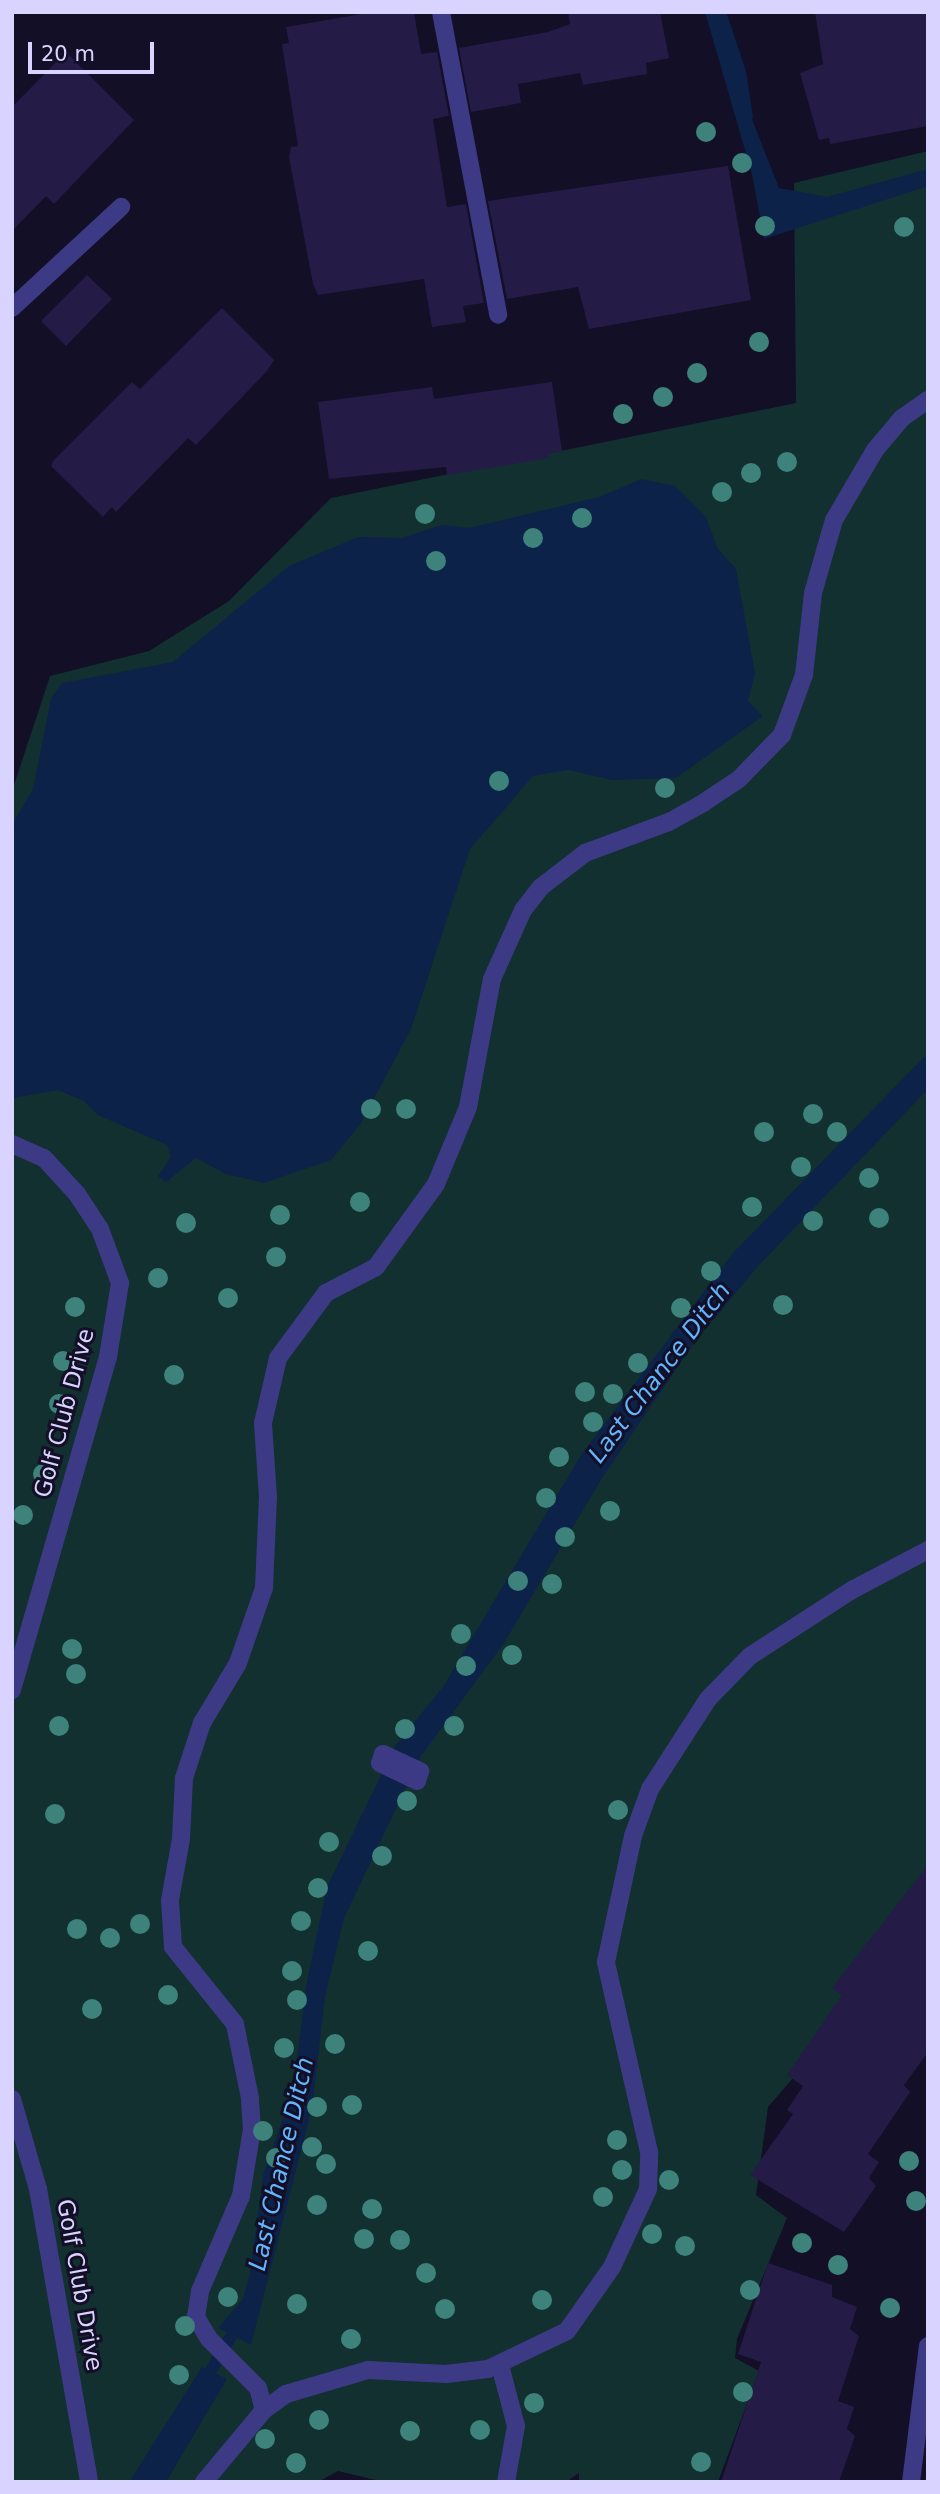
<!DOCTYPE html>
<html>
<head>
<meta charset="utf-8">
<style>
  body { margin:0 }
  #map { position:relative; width:940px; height:2494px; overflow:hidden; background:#130f26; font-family:"DejaVu Sans",sans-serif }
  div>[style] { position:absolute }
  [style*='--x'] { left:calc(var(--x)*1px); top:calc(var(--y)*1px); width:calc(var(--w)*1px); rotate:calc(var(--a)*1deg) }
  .green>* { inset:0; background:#12302f }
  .water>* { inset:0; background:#0c2248 }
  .stream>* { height:12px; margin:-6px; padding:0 6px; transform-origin:6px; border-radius:6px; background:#0c2248 }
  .building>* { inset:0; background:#241b47 }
  .service>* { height:18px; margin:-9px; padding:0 9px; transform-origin:9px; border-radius:9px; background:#3d3a85 }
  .minor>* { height:18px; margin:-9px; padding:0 9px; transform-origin:9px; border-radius:9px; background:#3d3a85 }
  .trees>* { width:20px; height:20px; margin:-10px; border-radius:50%; background:#3d827b }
  span { translate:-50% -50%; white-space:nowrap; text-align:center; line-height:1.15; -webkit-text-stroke:6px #130f26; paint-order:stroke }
  .street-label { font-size:23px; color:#d9d4ff }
  .water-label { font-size:24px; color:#62b6ff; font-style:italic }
  .frame { position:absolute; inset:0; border:14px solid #d9d4ff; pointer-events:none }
  .scale { position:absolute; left:28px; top:42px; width:126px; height:32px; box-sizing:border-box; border:4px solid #d9d4ff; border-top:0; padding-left:9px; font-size:21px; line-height:24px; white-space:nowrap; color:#d9d4ff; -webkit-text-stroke:5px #130f26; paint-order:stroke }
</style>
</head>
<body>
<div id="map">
  <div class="green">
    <i style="clip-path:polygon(928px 151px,928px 1884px,832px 2033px,768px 2107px,756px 2195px,787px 2218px,737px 2339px,735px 2358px,759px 2371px,718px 2482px,579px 2482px,579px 2473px,566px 2482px,384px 2482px,338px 2471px,318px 2482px,12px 2482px,12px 791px,50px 676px,149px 651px,229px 601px,331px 498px,796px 403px,794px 183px)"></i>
  </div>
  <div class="water">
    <i style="clip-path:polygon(705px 12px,723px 12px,735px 76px,779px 188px,827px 197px,928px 169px,928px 186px,764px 239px,752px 174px)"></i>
    <i style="clip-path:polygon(642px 479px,675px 486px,706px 517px,718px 549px,736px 569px,755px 673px,748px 701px,763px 716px,676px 778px,612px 780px,569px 770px,533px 776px,470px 849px,411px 1029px,361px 1123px,331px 1160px,264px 1183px,226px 1174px,196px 1158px,166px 1182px,158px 1176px,171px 1157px,167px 1145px,98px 1115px,84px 1101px,58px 1090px,12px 1098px,12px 825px,33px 789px,51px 699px,62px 683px,173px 662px,289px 566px,358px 537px,402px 538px,442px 525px,469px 528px,599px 497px)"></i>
    <i style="clip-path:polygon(928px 1053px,928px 1089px,759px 1265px,694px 1343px,602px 1478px,504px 1643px,421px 1756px,344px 1918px,325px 1997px,312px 2108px,251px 2345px,218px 2328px,243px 2299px,250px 2273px,263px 2176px,293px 2089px,307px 1981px,327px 1887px,395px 1746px,443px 1687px,581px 1455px,733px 1253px)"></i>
    <i style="clip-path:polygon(202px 2367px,227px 2379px,166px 2482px,135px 2482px,131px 2479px)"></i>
  </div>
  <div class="stream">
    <i style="--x:720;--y:12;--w:63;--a:71.6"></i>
    <i style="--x:740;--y:72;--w:45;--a:81"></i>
    <i style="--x:203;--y:2384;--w:73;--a:-59.6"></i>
  </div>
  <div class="building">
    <i style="clip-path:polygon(373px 12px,414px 12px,421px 54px,437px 52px,449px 116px,433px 119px,447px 207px,466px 204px,484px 303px,463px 306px,466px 322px,432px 327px,424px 279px,318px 295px,313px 284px,289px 157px,291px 147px,298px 146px,282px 44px,289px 43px,286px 27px)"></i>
    <i style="clip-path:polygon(568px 12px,660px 12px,669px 58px,646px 63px,647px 74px,583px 85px,580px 73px,518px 84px,521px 103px,471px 112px,459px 48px,548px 32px,570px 24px)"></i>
    <i style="clip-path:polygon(815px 12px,928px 12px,928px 126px,830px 144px,829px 138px,819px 140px,800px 73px,823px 64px)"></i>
    <i style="clip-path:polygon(66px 52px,134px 120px,54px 204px,46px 196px,12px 231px,12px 107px)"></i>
    <i style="clip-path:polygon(728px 166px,751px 300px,589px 329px,578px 287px,507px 299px,488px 201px)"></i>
    <i style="clip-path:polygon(87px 275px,112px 299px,66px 346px,41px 321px)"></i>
    <i style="clip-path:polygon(222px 308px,274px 360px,267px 371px,196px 445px,188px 438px,116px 512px,112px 507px,103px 517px,51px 466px,53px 461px,132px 382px,140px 389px)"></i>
    <i style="clip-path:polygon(552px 382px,562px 451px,548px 454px,549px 458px,447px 475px,446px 467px,329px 479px,318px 402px,432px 387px,434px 399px)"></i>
    <i style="clip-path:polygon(928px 1865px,928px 2052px,904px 2085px,910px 2092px,868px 2154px,879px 2162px,869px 2178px,876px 2186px,844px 2232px,750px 2175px,793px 2114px,787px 2110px,803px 2086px,787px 2075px,842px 1995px,832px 1988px)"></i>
    <i style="clip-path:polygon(768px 2263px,832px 2285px,832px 2297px,857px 2307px,850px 2329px,859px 2336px,838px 2401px,854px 2407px,847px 2429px,855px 2436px,839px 2482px,721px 2482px,761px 2362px,738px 2354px)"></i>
  </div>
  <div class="service">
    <i style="--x:441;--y:12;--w:308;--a:79.3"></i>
    <i style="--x:12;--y:308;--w:149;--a:-42.8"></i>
    <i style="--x:383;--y:1754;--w:41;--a:24.7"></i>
    <i style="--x:420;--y:1771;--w:10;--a:107"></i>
    <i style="--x:417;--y:1781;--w:41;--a:-154.1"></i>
    <i style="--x:380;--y:1763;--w:9;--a:-72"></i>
    <i style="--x:500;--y:2365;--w:63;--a:75.3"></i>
    <i style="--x:516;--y:2426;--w:57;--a:100.1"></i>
    <i style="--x:264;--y:2410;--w:27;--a:-36"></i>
    <i style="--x:286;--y:2394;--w:85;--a:-16.3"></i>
    <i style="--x:368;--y:2370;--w:78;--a:2.9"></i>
    <i style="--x:446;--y:2374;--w:42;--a:-6.8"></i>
    <i style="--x:488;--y:2369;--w:88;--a:-25.7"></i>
    <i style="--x:567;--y:2331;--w:78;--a:-54.9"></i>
    <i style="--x:612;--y:2267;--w:86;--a:-65.2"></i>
    <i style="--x:648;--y:2189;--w:37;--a:-88"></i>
    <i style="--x:649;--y:2152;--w:195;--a:-102.8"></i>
    <i style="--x:606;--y:1962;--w:129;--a:-77.9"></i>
    <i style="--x:633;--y:1836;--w:50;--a:-70.1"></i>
    <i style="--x:650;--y:1789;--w:107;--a:-57.2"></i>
    <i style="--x:708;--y:1699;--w:60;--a:-45.7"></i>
    <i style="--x:750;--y:1656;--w:121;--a:-32.9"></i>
    <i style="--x:852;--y:1590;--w:86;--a:-27.8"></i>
    <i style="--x:204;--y:2482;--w:94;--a:-50.2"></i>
    <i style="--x:264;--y:2410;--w:23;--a:-105"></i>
    <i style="--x:258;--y:2388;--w:69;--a:-135"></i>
    <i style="--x:209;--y:2339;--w:26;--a:-121"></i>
    <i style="--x:196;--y:2317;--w:26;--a:-81"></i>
    <i style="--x:200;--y:2291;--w:103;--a:-66.7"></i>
    <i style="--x:241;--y:2196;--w:68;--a:-80.7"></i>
    <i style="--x:252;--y:2129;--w:31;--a:-94"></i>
    <i style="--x:250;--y:2098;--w:76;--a:-101.5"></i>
    <i style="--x:235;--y:2024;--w:99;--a:-128.8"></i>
    <i style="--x:173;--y:1947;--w:47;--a:-93.7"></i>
    <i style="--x:170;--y:1900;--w:62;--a:-79.8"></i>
    <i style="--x:181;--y:1839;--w:61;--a:-87.2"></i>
    <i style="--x:184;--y:1778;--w:58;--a:-71.9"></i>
    <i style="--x:202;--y:1723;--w:70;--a:-59"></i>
    <i style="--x:238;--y:1663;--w:79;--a:-70.9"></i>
    <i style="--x:264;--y:1588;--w:91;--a:-87.5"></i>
    <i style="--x:268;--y:1497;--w:74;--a:-93.9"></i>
    <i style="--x:263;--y:1423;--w:67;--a:-77"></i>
    <i style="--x:278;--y:1358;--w:81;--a:-53.6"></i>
    <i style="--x:326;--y:1293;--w:56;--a:-27.5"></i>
    <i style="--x:376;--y:1267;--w:102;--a:-54.1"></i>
    <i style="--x:436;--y:1184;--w:83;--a:-67.4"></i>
    <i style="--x:468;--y:1107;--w:130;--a:-79.4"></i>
    <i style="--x:492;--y:979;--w:76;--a:-65.8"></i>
    <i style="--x:523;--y:910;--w:29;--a:-52"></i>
    <i style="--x:541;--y:887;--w:56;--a:-37.7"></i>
    <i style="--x:585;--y:853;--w:90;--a:-20.3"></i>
    <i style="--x:669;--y:822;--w:39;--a:-29"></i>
    <i style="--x:703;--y:803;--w:43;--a:-33.7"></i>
    <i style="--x:739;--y:779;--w:62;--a:-45.7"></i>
    <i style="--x:782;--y:735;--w:64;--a:-69.9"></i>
    <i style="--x:804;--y:675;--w:82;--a:-83.7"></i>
    <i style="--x:813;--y:593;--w:76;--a:-74"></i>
    <i style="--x:834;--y:520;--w:81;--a:-59.6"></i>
    <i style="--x:875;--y:450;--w:42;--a:-49.8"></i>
    <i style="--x:902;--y:418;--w:32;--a:-35"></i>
  </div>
  <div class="minor">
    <i style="--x:12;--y:1144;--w:35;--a:24"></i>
    <i style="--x:44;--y:1158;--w:49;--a:47.5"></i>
    <i style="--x:77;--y:1194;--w:42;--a:56.7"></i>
    <i style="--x:100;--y:1229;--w:58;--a:69.7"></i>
    <i style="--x:120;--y:1283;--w:75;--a:99.2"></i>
    <i style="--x:108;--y:1357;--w:347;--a:106.1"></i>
    <i style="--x:12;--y:2099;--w:94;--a:73.9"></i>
    <i style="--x:38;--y:2189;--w:297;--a:80.1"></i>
    <i style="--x:911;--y:2482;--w:137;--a:-82.9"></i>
  </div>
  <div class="trees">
    <i style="left:706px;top:132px"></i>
    <i style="left:742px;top:163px"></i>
    <i style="left:765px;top:226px"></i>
    <i style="left:904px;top:227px"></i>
    <i style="left:759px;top:342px"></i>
    <i style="left:697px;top:373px"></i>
    <i style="left:663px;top:397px"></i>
    <i style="left:623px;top:414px"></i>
    <i style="left:787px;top:462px"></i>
    <i style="left:751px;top:473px"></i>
    <i style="left:722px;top:492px"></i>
    <i style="left:425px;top:514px"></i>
    <i style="left:582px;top:518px"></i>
    <i style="left:533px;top:538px"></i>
    <i style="left:436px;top:561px"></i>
    <i style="left:499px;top:781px"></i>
    <i style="left:665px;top:788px"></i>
    <i style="left:371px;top:1109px"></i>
    <i style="left:406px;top:1109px"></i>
    <i style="left:813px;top:1114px"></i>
    <i style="left:764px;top:1132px"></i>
    <i style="left:837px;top:1132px"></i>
    <i style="left:801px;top:1167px"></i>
    <i style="left:869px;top:1178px"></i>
    <i style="left:360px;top:1202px"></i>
    <i style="left:752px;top:1207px"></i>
    <i style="left:280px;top:1215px"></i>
    <i style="left:879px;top:1218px"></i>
    <i style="left:813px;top:1221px"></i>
    <i style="left:186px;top:1223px"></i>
    <i style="left:276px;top:1257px"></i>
    <i style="left:711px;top:1271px"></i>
    <i style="left:158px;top:1278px"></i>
    <i style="left:228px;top:1298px"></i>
    <i style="left:783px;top:1305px"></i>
    <i style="left:75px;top:1307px"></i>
    <i style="left:681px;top:1308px"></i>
    <i style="left:63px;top:1361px"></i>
    <i style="left:638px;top:1363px"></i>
    <i style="left:174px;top:1375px"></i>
    <i style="left:585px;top:1392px"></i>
    <i style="left:613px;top:1394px"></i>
    <i style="left:59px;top:1404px"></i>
    <i style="left:593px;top:1422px"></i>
    <i style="left:559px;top:1457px"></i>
    <i style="left:43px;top:1474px"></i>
    <i style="left:546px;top:1498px"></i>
    <i style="left:610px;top:1511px"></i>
    <i style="left:23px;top:1515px"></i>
    <i style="left:565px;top:1537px"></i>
    <i style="left:518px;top:1581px"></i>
    <i style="left:552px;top:1584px"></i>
    <i style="left:461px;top:1634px"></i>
    <i style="left:72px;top:1649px"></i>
    <i style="left:512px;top:1655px"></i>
    <i style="left:466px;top:1666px"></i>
    <i style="left:76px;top:1674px"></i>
    <i style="left:59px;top:1726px"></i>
    <i style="left:454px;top:1726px"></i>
    <i style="left:405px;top:1729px"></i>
    <i style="left:407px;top:1801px"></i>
    <i style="left:618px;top:1810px"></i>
    <i style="left:55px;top:1814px"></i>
    <i style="left:329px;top:1842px"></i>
    <i style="left:382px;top:1856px"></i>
    <i style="left:318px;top:1888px"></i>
    <i style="left:301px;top:1921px"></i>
    <i style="left:140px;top:1924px"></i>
    <i style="left:77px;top:1929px"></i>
    <i style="left:110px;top:1938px"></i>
    <i style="left:368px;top:1951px"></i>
    <i style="left:292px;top:1971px"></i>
    <i style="left:168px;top:1995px"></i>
    <i style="left:297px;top:2000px"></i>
    <i style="left:92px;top:2009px"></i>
    <i style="left:335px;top:2044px"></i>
    <i style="left:284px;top:2048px"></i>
    <i style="left:352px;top:2105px"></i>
    <i style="left:317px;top:2107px"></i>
    <i style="left:263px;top:2131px"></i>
    <i style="left:617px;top:2140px"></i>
    <i style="left:312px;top:2147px"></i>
    <i style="left:276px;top:2158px"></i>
    <i style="left:909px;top:2161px"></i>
    <i style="left:326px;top:2164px"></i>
    <i style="left:622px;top:2170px"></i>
    <i style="left:669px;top:2180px"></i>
    <i style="left:603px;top:2197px"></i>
    <i style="left:916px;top:2201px"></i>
    <i style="left:317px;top:2205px"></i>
    <i style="left:372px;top:2209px"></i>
    <i style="left:652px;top:2234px"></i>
    <i style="left:364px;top:2239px"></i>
    <i style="left:400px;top:2240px"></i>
    <i style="left:802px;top:2243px"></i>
    <i style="left:685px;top:2246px"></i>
    <i style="left:838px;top:2265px"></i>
    <i style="left:426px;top:2273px"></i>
    <i style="left:750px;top:2290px"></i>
    <i style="left:228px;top:2297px"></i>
    <i style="left:542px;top:2300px"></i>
    <i style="left:297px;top:2304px"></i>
    <i style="left:890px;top:2308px"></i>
    <i style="left:445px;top:2309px"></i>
    <i style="left:185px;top:2326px"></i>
    <i style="left:351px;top:2339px"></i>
    <i style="left:179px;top:2375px"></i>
    <i style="left:743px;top:2392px"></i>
    <i style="left:534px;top:2403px"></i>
    <i style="left:319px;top:2420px"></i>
    <i style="left:480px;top:2430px"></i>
    <i style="left:410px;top:2431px"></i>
    <i style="left:265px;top:2439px"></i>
    <i style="left:701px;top:2462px"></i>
    <i style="left:296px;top:2463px"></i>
  </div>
  <div class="street-label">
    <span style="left:64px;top:1413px;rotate:-75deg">Golf Club Drive</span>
    <span style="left:80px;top:2285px;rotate:80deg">Golf Club Drive</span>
  </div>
  <div class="water-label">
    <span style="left:660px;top:1373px;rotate:-53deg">Last Chance Ditch</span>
    <span style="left:282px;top:2164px;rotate:-77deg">Last Chance Ditch</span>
  </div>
  <div class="frame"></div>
  <div class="scale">20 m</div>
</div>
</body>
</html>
